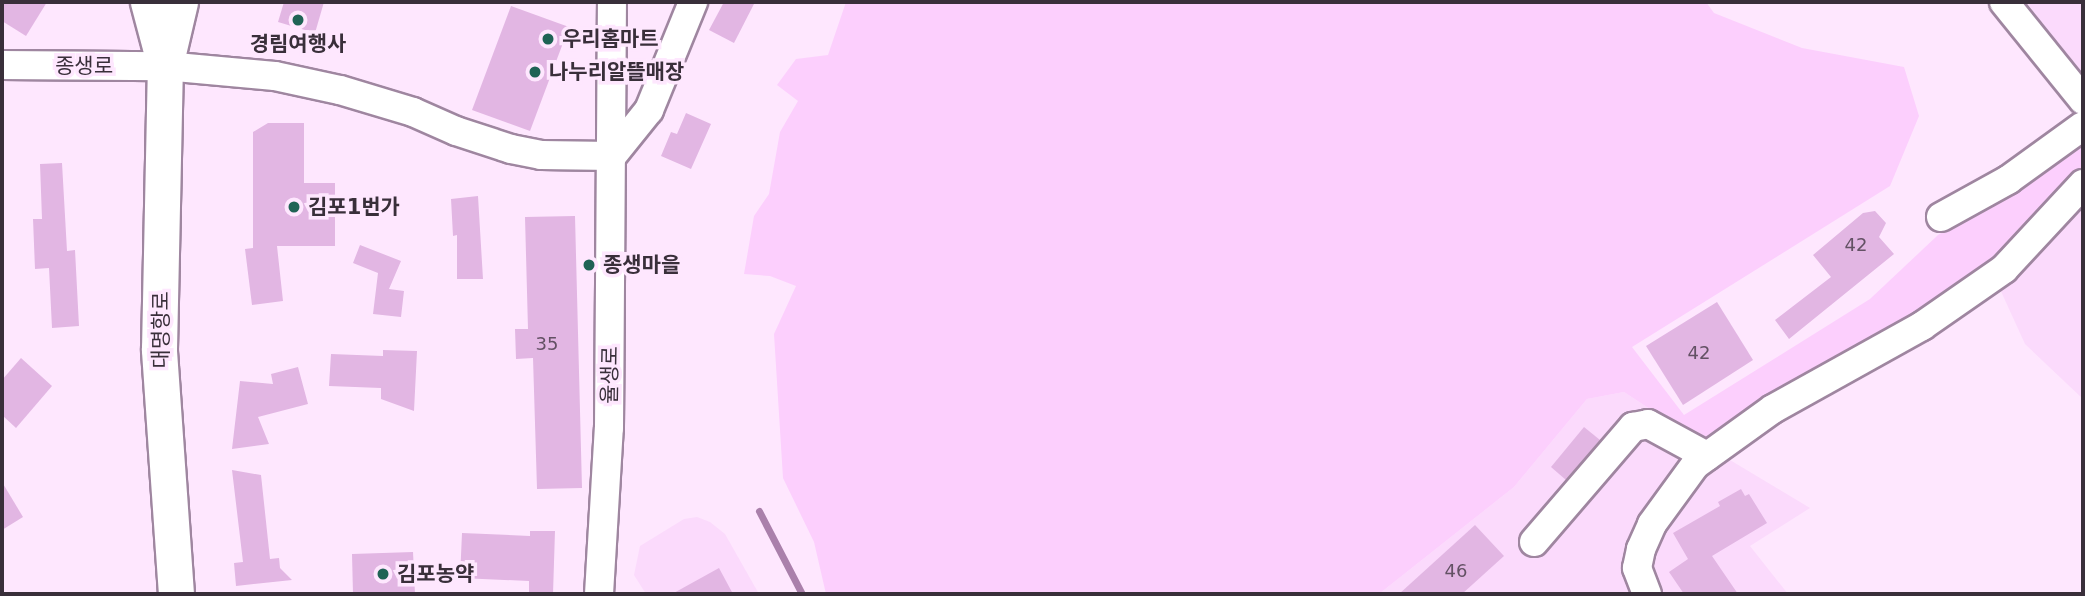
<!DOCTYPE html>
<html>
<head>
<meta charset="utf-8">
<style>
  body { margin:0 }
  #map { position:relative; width:2085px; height:596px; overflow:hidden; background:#fee7fe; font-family:"DejaVu Sans","Noto Sans KR",sans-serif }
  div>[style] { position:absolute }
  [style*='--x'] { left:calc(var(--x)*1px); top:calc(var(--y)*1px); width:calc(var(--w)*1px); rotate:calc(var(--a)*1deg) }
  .built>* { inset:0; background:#fbdafc }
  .green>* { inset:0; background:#fccffd }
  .stream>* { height:7px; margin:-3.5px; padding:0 3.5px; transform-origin:3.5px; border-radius:3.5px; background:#aa80ab }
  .building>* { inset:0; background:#e2b6e3 }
  .roads { filter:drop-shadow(2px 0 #9f86a0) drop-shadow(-2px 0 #9f86a0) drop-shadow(0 2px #9f86a0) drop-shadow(0 -2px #9f86a0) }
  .minor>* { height:28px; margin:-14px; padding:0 14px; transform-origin:14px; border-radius:14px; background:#fff }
  .major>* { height:35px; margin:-17.5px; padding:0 17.5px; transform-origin:17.5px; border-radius:17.5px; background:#fff }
  .dots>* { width:19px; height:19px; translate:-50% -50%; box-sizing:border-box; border:4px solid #fee7fe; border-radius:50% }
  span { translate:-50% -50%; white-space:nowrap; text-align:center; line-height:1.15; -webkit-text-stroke:7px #fee7fe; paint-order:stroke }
  .number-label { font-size:18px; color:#635164 }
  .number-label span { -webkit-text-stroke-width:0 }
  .poi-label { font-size:21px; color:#392f3a; font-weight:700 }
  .left { translate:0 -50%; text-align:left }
  .street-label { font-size:21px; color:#392f3a }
  .frame { position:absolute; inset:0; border:4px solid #392f3a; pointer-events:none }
</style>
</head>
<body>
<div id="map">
  <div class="built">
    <i style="clip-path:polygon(2027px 2px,2083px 2px,2083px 83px,2049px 36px)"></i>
    <i style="clip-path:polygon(2083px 195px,2083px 399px,2025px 344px,1999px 287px)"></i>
    <i style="clip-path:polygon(1624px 392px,1700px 442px,1810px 508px,1750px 546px,1788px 594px,1379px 594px,1514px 487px,1587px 399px)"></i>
    <i style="clip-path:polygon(697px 517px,710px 522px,725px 534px,759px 594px,646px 594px,634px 575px,640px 546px,684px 519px)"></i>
  </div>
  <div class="green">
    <i style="clip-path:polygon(846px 2px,1706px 2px,1714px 13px,1802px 48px,1904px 67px,1919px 116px,1890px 186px,1632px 347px,1684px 415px,1870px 299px,1938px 235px,2080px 147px,2083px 151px,2083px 174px,2003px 262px,1894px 331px,1700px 442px,1624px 392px,1587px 399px,1514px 487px,1379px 594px,826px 594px,814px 542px,783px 478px,774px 334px,796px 286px,770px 276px,744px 274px,754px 216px,769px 194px,780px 132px,798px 101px,777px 85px,796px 59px,828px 55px)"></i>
  </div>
  <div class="stream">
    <i style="--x:759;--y:511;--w:93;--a:62.6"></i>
  </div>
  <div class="building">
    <i style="clip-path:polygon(2px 2px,47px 2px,26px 36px,2px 21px)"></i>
    <i style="clip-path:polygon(284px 2px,324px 2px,315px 33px,278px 22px)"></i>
    <i style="clip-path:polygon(724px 2px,755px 2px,734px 43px,709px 30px)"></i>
    <i style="clip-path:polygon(511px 6px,569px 27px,530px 131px,472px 110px)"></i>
    <i style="clip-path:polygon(686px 113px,711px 124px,691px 169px,661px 156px,671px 132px,677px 134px)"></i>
    <i style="clip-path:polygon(268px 123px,304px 123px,304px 183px,335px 183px,335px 246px,277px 246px,283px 301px,252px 305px,245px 249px,253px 248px,253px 132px)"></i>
    <i style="clip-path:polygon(62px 163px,67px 251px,75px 250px,79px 326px,52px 328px,49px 268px,35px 269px,33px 219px,42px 219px,40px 164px)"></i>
    <i style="clip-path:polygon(478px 196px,483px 279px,457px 279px,457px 235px,453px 236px,451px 199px)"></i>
    <i style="clip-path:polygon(1875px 211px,1886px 223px,1879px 237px,1894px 254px,1789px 339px,1775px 320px,1831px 277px,1813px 255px,1863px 213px)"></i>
    <i style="clip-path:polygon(575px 216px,582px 488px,537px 489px,533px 358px,516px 359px,515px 329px,528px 329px,525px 217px)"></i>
    <i style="clip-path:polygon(360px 245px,401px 261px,389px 289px,404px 291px,401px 317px,373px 314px,378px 273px,353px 263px)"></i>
    <i style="clip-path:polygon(1717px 302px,1753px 360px,1683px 405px,1646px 346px)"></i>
    <i style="clip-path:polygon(383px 350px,417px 351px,414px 411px,381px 399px,381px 388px,329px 386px,331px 354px,383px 356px)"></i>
    <i style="clip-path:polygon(21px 358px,52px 386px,16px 428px,2px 415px,2px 380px)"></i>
    <i style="clip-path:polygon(298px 367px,308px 404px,258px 417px,269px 444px,232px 449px,240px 381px,273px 384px,271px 374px)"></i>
    <i style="clip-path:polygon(1584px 427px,1600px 440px,1566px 480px,1551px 467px)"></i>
    <i style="clip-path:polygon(232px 470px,261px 475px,270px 559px,279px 558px,280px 568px,292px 580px,236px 586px,234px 563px,243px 562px)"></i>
    <i style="clip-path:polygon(2px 482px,23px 517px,2px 530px)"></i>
    <i style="clip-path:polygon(1741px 489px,1745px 496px,1749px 494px,1767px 523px,1712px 556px,1738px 594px,1684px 594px,1669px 572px,1688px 559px,1673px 533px,1720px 506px,1718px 502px)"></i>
    <i style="clip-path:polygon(1475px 525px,1504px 556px,1462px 594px,1399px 594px)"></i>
    <i style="clip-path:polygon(530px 531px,555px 531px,553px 594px,529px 594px,529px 581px,460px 578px,462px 533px,530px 536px)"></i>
    <i style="clip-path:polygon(413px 552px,415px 594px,353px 594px,352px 554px)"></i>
    <i style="clip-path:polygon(719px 568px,733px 594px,672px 594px)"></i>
  </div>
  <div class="roads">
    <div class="minor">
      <i style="--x:2004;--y:2;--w:126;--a:51.1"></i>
      <i style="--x:2;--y:65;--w:163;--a:0.4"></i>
      <i style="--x:165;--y:66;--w:110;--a:5.2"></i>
      <i style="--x:275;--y:76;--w:66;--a:12.2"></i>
      <i style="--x:340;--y:90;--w:76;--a:16.8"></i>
      <i style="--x:413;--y:112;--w:47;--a:23.8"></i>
      <i style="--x:456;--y:131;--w:58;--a:18.1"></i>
      <i style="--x:511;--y:149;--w:31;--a:11"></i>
      <i style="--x:541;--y:155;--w:71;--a:0.8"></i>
      <i style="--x:612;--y:156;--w:59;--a:-51.2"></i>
      <i style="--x:649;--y:110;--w:117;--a:-67.8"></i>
      <i style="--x:1941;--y:217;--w:77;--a:-28.9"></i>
      <i style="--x:2008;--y:180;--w:92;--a:-35.8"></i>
      <i style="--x:1534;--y:542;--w:152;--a:-49.3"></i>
      <i style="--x:1633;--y:427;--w:15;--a:-11"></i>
      <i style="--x:1648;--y:424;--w:67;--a:28.5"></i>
      <i style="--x:599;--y:594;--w:166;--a:-86.6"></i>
      <i style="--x:609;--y:428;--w:426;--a:-89.6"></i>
      <i style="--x:1647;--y:594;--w:28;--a:-111"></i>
      <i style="--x:1637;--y:568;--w:19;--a:-78"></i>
      <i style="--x:1641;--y:549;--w:27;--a:-66"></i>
      <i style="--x:1652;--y:524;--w:73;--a:-53.9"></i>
      <i style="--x:1695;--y:465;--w:96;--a:-35.7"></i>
      <i style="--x:1773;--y:409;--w:171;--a:-29.1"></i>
      <i style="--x:1922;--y:326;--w:100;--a:-34.8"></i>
      <i style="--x:2004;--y:269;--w:116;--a:-47.1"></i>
    </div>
    <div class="major">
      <i style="--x:148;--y:2;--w:66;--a:75.1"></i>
      <i style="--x:176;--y:594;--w:246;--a:-94"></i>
      <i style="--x:159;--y:349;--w:283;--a:-88.8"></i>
      <i style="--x:165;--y:66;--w:66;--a:-76.8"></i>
    </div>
  </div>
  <div class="dots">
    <i style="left:298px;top:20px;background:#1f6355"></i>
    <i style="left:548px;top:39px;background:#1f6355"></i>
    <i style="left:535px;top:72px;background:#1f6355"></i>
    <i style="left:294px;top:207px;background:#1f6355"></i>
    <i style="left:589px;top:265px;background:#1f6355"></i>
    <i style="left:383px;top:574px;background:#1f6355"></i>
  </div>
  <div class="number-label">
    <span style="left:1856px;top:245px">42</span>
    <span style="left:547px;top:344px">35</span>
    <span style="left:1699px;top:353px">42</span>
    <span style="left:1456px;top:571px">46</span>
  </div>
  <div class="poi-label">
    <span class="left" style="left:562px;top:39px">우리홈마트</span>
    <span style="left:298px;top:44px">경림여행사</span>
    <span class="left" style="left:549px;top:72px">나누리알뜰매장</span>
    <span class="left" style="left:308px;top:207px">김포1번가</span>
    <span class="left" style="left:603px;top:265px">종생마을</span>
    <span class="left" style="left:397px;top:574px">김포농약</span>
  </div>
  <div class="street-label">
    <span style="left:84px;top:66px">종생로</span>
    <span style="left:161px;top:330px;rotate:-90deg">대명항로</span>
    <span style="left:610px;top:375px;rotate:-89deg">율생로</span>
  </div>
  <div class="frame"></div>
</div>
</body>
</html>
